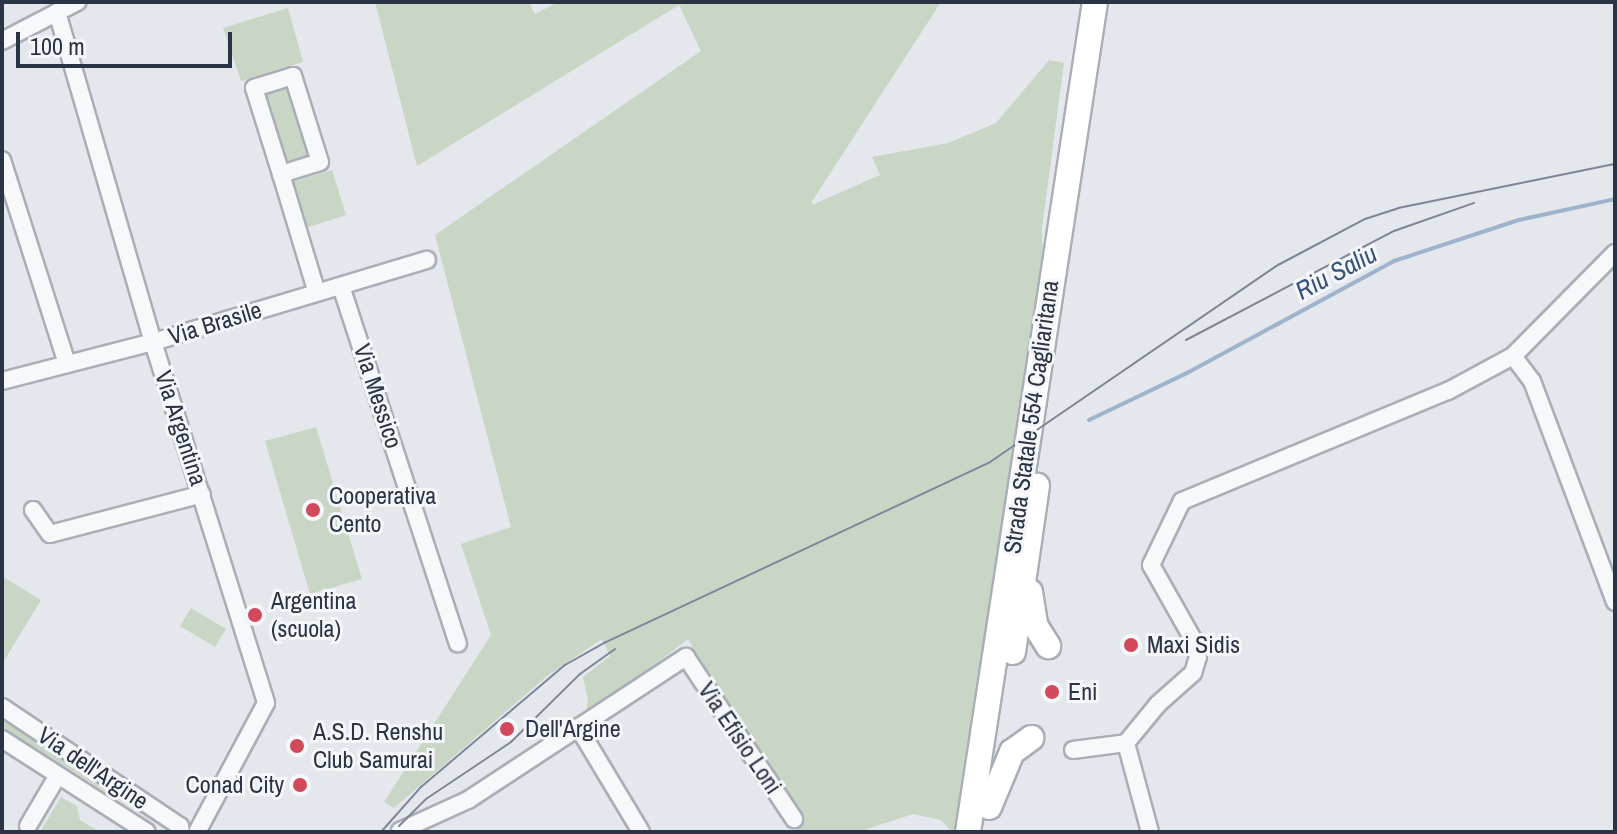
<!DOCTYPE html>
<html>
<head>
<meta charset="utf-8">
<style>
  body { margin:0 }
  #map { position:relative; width:1617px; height:834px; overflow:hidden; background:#e4e7ec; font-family:"Archivo Narrow",sans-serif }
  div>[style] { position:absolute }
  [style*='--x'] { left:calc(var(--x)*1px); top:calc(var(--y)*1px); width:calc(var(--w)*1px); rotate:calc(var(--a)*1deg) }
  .green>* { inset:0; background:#c9d6c5 }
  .stream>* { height:4px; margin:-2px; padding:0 2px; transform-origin:2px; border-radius:2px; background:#9fb4cc }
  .roads { filter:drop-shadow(2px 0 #a9aeb7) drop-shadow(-2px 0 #a9aeb7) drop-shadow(0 2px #a9aeb7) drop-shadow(0 -2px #a9aeb7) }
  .minor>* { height:16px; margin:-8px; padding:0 8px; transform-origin:8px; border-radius:8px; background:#f7f8fa }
  .highway>* { height:24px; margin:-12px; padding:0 12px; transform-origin:12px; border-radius:12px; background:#fff }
  .tram>* { height:2px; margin:-1px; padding:0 1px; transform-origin:1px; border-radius:1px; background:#7d8696 }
  .dots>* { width:22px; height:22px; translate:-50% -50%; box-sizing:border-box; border:4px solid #f4f6f9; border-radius:50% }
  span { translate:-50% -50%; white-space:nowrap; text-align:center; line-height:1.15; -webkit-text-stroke:6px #f4f6f9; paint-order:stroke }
  .street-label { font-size:24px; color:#2b3445 }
  .poi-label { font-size:24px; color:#2b3445 }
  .left { translate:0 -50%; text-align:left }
  .right { translate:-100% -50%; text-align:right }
  .water-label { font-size:26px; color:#34527a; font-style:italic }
  .frame { position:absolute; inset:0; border:4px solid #2b3445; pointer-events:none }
  .scale { position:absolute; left:16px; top:32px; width:216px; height:36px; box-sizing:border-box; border:4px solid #2b3445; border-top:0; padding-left:10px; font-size:24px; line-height:28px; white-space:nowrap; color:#2b3445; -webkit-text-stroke:6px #f4f6f9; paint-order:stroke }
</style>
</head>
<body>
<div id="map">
  <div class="green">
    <i style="clip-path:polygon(375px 2px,529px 2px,535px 14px,558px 2px,678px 2px,680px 5px,687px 2px,941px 2px,811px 203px,814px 204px,880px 175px,872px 157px,948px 143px,996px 123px,1049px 60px,1064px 63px,1042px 228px,1043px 267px,959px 832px,952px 832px,941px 820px,913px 814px,858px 832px,796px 832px,802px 819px,695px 659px,697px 655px,688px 639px,616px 695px,585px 715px,588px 701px,583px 677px,610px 656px,602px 639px,547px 676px,394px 808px,384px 802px,491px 635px,461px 544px,511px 527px,435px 235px,701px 51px,679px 5px,417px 166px)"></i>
    <i style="clip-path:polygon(288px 8px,303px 62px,241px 81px,223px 28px)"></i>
    <i style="clip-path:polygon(287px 85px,309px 160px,286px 166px,264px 92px)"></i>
    <i style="clip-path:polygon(332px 170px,346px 215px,306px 228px,292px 182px)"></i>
    <i style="clip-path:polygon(316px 427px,362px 579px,310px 594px,265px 441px)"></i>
    <i style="clip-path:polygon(2px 576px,41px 600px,2px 664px)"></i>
    <i style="clip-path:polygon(191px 608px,226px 629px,215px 647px,180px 626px)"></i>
    <i style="clip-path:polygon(2px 720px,175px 831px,175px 832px,170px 832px,2px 727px)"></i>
    <i style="clip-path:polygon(61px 797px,77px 806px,80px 820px,100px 832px,40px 832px)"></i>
  </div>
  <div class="stream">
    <i style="--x:1089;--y:420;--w:109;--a:-25.6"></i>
    <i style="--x:1187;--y:373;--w:235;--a:-28.4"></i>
    <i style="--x:1394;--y:261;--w:132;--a:-18.2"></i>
    <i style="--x:1519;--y:220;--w:98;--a:-12.3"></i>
  </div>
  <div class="roads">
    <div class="minor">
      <i style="--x:57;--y:12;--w:344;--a:73.8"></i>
      <i style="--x:153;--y:342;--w:378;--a:72.6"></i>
      <i style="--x:266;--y:703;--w:146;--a:118.1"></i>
      <i style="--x:2;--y:41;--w:85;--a:-27.5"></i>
      <i style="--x:293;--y:76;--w:90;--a:72.6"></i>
      <i style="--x:320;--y:162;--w:41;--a:162.9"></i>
      <i style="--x:281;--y:174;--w:90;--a:-107.4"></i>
      <i style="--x:254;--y:88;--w:41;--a:-17.1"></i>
      <i style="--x:2;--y:160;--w:214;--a:72.3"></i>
      <i style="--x:281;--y:174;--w:124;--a:73.2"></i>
      <i style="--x:341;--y:286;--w:376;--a:71.9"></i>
      <i style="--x:1513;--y:356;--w:31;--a:53"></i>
      <i style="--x:1532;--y:381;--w:236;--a:69.4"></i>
      <i style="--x:2;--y:381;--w:156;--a:-14.5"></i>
      <i style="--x:153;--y:342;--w:286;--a:-16.7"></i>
      <i style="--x:33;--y:510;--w:29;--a:55"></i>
      <i style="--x:50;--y:534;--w:157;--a:-14.7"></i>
      <i style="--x:2;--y:707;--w:214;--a:33.8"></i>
      <i style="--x:180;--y:826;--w:6;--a:81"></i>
      <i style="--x:578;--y:727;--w:122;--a:59"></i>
      <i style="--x:2;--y:739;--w:172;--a:32.7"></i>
      <i style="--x:1126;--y:743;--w:92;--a:74.9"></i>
      <i style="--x:1073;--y:750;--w:53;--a:-7.5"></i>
      <i style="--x:1126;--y:743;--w:50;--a:-50.6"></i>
      <i style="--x:1158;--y:704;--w:47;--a:-41.5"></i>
      <i style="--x:1193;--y:673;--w:17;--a:-73"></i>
      <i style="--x:1198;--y:657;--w:16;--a:-104"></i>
      <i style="--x:1194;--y:641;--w:87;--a:-119.5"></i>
      <i style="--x:1151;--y:565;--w:71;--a:-64.2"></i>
      <i style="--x:1182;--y:501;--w:288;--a:-22.5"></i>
      <i style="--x:1448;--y:391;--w:74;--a:-28.3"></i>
      <i style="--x:1513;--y:356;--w:145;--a:-45.3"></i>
      <i style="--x:28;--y:826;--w:59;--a:-59.5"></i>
      <i style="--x:400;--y:831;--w:75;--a:-24.5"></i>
      <i style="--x:468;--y:800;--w:261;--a:-33.3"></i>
      <i style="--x:686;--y:657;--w:195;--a:56.3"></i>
    </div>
    <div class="highway">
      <i style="--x:1030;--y:592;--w:33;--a:81"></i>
      <i style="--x:1035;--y:625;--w:25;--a:58"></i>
      <i style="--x:1013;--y:652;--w:168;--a:-81.8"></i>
      <i style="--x:989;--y:807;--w:60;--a:-67.3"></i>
      <i style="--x:1012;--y:752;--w:24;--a:-36"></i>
      <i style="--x:968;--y:832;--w:840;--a:-81.3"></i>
    </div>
  </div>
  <div class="tram">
    <i style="--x:1186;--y:340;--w:235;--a:-27.7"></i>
    <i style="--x:1394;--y:231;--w:85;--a:-19.3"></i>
    <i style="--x:399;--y:826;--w:38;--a:-45"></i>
    <i style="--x:426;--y:799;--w:102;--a:-33.8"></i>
    <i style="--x:511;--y:742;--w:97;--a:-44.6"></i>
    <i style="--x:580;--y:674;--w:43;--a:-35.5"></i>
    <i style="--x:381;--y:832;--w:60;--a:-48.4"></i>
    <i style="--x:421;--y:787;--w:189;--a:-40.3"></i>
    <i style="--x:565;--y:665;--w:45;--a:-29.4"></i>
    <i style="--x:604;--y:643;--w:426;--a:-25.1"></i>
    <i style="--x:990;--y:462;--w:349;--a:-34.4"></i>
    <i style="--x:1278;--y:265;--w:98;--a:-27.9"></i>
    <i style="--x:1365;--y:219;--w:35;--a:-18"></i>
    <i style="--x:1398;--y:208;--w:221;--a:-11.5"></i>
  </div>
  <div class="dots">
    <i style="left:313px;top:510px;background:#d1495b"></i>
    <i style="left:255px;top:615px;background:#d1495b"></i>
    <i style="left:1131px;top:645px;background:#d1495b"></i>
    <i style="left:1052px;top:692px;background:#d1495b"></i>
    <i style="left:507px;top:729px;background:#d1495b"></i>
    <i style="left:297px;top:746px;background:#d1495b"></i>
    <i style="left:300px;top:785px;background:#d1495b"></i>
  </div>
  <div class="street-label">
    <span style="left:215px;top:323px;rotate:-17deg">Via Brasile</span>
    <span style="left:378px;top:396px;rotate:72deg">Via Messico</span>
    <span style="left:1031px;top:417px;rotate:-82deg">Strada Statale 554 Cagliaritana</span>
    <span style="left:181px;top:428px;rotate:72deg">Via Argentina</span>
    <span style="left:740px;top:738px;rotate:56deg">Via Efisio Loni</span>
    <span style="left:93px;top:768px;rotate:34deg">Via dell'Argine</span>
  </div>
  <div class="poi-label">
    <span class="left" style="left:329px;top:510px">Cooperativa<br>Cento</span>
    <span class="left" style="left:271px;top:615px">Argentina<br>(scuola)</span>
    <span class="left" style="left:1147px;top:645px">Maxi Sidis</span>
    <span class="left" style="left:1068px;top:692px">Eni</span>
    <span class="left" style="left:525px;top:729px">Dell'Argine</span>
    <span class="left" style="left:313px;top:746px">A.S.D. Renshu<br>Club Samurai</span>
    <span class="right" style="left:284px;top:785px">Conad City</span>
  </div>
  <div class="water-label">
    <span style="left:1336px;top:272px;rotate:-28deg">Riu Saliu</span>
  </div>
  <div class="frame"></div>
  <div class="scale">100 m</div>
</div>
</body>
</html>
